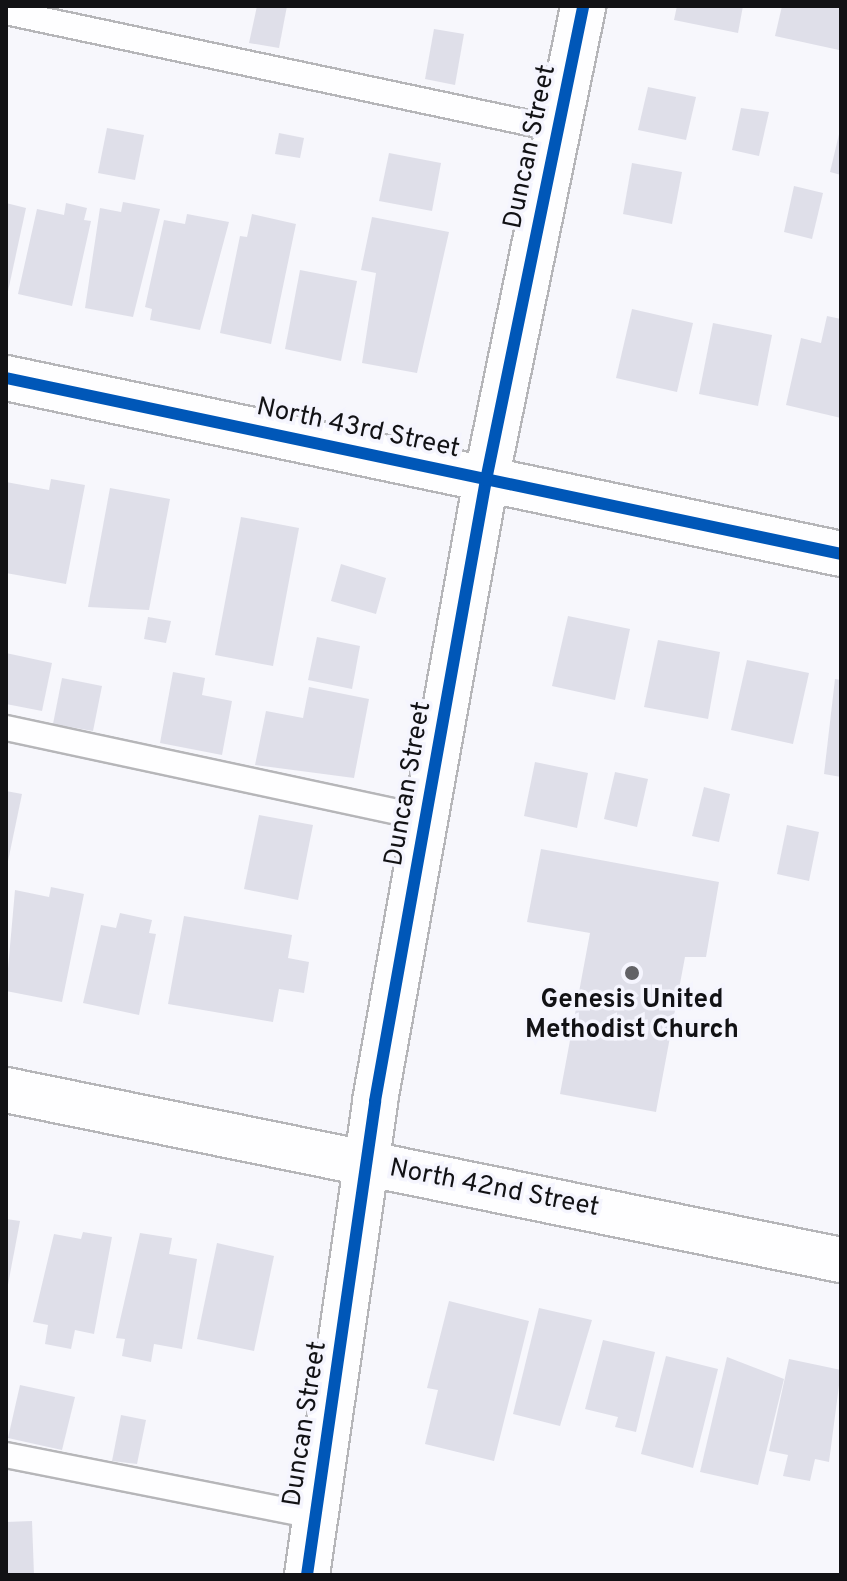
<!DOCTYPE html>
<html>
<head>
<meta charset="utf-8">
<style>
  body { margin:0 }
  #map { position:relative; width:847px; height:1581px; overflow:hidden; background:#f7f7fc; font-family:Overpass,sans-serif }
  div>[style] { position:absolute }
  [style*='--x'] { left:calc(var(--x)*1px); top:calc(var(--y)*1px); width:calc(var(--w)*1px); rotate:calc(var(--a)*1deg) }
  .building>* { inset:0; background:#dfdfe9 }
  .roads { filter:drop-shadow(2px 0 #b6b6b9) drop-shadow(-2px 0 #b6b6b9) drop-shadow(0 2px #b6b6b9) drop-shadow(0 -2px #b6b6b9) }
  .lane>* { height:24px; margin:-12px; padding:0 12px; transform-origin:12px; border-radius:12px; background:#fefeff }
  .street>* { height:44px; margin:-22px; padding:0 22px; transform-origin:22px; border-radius:22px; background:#fefeff }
  .cycleway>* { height:12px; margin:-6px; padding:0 6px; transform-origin:6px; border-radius:6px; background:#0057b8 }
  .dots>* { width:22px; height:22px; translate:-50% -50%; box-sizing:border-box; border:4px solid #f5f5fe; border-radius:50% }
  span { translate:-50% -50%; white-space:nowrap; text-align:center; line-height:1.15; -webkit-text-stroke:7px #f5f5fe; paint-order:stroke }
  .street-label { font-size:26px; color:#121215 }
  .poi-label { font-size:26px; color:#121215; font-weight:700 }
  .frame { position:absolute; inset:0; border:8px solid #121215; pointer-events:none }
</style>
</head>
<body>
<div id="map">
  <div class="building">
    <i style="clip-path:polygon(257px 6px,287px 6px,279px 48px,249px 43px)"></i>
    <i style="clip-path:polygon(677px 6px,743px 6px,738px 33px,674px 20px)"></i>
    <i style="clip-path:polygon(782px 6px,841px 6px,839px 50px,775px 36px)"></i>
    <i style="clip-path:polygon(434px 29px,464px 34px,455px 85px,425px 79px)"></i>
    <i style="clip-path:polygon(648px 87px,696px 97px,686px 140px,638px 130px)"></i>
    <i style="clip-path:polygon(741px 108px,769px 112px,759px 156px,732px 150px)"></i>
    <i style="clip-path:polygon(107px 128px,144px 135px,135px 180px,98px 173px)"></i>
    <i style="clip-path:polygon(840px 130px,841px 130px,841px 175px,830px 172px)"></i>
    <i style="clip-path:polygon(279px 133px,304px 138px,300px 158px,275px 154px)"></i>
    <i style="clip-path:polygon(389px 153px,441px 163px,432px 211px,379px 201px)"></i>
    <i style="clip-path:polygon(632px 163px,682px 172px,672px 224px,623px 214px)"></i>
    <i style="clip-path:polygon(794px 186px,823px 193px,812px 239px,784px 232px)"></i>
    <i style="clip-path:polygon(123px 202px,160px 209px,133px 317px,85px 308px,100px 208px,121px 212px)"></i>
    <i style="clip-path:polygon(6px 203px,26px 208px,7px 296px,6px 296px)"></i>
    <i style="clip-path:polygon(66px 203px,87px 208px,84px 220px,91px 221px,72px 306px,18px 294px,37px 209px,64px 215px)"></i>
    <i style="clip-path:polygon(187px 214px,229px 222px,200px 330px,150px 320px,152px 309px,145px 307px,164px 220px,185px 224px)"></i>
    <i style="clip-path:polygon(252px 214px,296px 224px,271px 344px,220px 333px,240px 236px,247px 237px)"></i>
    <i style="clip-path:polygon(372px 217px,449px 232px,417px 373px,362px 363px,376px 273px,361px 270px)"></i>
    <i style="clip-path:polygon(300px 270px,357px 281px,341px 361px,285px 349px)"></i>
    <i style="clip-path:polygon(632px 309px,693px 323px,677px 392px,616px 378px)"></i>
    <i style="clip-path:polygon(827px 316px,841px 319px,841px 418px,786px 405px,801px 338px,821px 343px)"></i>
    <i style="clip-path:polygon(713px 323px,772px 335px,758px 406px,699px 394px)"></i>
    <i style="clip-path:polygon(51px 479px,85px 485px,66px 584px,6px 573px,6px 482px,49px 490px)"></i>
    <i style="clip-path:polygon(110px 488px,170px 499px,149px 610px,88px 607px)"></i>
    <i style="clip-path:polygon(241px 517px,299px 528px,273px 666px,215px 655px)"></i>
    <i style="clip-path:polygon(341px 564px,386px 578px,376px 614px,331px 601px)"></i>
    <i style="clip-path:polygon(568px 616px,630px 629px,615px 700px,552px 686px)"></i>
    <i style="clip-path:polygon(148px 617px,171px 621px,166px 643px,144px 639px)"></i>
    <i style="clip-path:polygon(317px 637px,360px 646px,352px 689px,308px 680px)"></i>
    <i style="clip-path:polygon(658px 640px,720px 652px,708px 719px,644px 707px)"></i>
    <i style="clip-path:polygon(6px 653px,52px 663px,42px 711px,6px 704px)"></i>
    <i style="clip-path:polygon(747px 660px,809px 673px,793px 744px,731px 730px)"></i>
    <i style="clip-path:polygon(173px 672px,205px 678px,202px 695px,232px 701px,222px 755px,160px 743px)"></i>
    <i style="clip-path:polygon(62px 678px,102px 686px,93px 731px,53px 724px)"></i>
    <i style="clip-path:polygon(835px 679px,841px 680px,841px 777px,824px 774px)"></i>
    <i style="clip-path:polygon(309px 687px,369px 699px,354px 778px,255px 765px,266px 711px,303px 718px)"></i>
    <i style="clip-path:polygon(535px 762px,588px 773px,577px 828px,524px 816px)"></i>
    <i style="clip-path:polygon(615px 772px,648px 779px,637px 827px,604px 819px)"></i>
    <i style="clip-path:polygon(704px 787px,730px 794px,719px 842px,692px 836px)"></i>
    <i style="clip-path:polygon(6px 791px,22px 794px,7px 866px,6px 866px)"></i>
    <i style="clip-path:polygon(259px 815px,313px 825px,298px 900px,244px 889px)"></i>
    <i style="clip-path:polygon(787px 825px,819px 832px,809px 881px,777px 874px)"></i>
    <i style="clip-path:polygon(541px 849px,719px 882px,706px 957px,685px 957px,656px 1112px,560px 1094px,590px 933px,527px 922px)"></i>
    <i style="clip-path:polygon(51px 887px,84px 894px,62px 1002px,6px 991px,15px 890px,49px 897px)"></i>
    <i style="clip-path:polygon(120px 913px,152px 920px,149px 933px,156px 934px,139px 1015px,83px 1003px,101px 925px,116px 928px)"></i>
    <i style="clip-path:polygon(184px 916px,292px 935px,288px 958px,309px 962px,304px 993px,279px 989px,273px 1022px,168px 1004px)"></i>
    <i style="clip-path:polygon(6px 1219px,20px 1221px,7px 1290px,6px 1290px)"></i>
    <i style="clip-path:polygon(83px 1232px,112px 1237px,94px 1334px,75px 1330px,71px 1349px,45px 1344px,48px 1325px,33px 1322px,54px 1234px,81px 1239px)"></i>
    <i style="clip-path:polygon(140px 1233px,172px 1238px,169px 1254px,197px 1259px,182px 1349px,154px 1344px,151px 1362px,122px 1356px,125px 1339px,116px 1338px)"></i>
    <i style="clip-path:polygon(217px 1243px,274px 1256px,254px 1351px,197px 1339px)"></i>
    <i style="clip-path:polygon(449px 1301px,529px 1321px,494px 1461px,425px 1444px,438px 1390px,427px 1388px)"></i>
    <i style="clip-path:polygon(539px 1308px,592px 1320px,560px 1426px,513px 1414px)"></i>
    <i style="clip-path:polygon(603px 1340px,655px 1352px,636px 1432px,615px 1427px,618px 1417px,585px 1409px)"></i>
    <i style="clip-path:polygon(666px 1356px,718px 1369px,693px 1468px,641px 1454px)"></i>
    <i style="clip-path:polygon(727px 1357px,784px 1379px,758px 1485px,700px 1472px)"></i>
    <i style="clip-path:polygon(789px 1359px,841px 1370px,829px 1462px,815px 1459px,810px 1481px,783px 1476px,788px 1455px,769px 1451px)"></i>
    <i style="clip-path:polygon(20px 1385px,75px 1397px,62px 1450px,8px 1438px)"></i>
    <i style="clip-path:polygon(121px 1415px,146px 1420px,137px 1464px,112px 1461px)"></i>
    <i style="clip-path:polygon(32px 1521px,34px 1575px,6px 1575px,6px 1522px)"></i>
  </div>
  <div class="roads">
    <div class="lane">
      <i style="--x:6;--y:12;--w:563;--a:11.99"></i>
      <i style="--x:6;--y:728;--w:429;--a:12.1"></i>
      <i style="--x:6;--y:1455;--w:313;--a:11.2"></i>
    </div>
    <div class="street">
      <i style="--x:6;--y:378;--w:853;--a:11.9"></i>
      <i style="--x:6;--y:1090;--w:852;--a:11.51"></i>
      <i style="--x:307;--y:1575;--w:479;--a:-81.8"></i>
      <i style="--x:375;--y:1101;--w:631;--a:-79.87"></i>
      <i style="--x:486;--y:480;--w:484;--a:-78.4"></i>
    </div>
  </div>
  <div class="cycleway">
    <i style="--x:6;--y:378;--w:853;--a:11.9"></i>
    <i style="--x:307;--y:1575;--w:479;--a:-81.8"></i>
    <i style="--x:375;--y:1101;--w:631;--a:-79.87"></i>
    <i style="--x:486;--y:480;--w:484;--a:-78.4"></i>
  </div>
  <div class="dots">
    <i style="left:632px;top:973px;background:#626266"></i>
  </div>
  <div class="street-label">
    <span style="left:531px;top:147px;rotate:-78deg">Duncan Street</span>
    <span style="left:358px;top:429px;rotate:12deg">North 43rd Street</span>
    <span style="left:409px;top:784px;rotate:-80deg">Duncan Street</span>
    <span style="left:494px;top:1189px;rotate:11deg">North 42nd Street</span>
    <span style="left:306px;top:1424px;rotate:-81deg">Duncan Street</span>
  </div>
  <div class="poi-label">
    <span style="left:632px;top:1016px">Genesis United<br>Methodist Church</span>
  </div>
  <div class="frame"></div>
</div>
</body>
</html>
